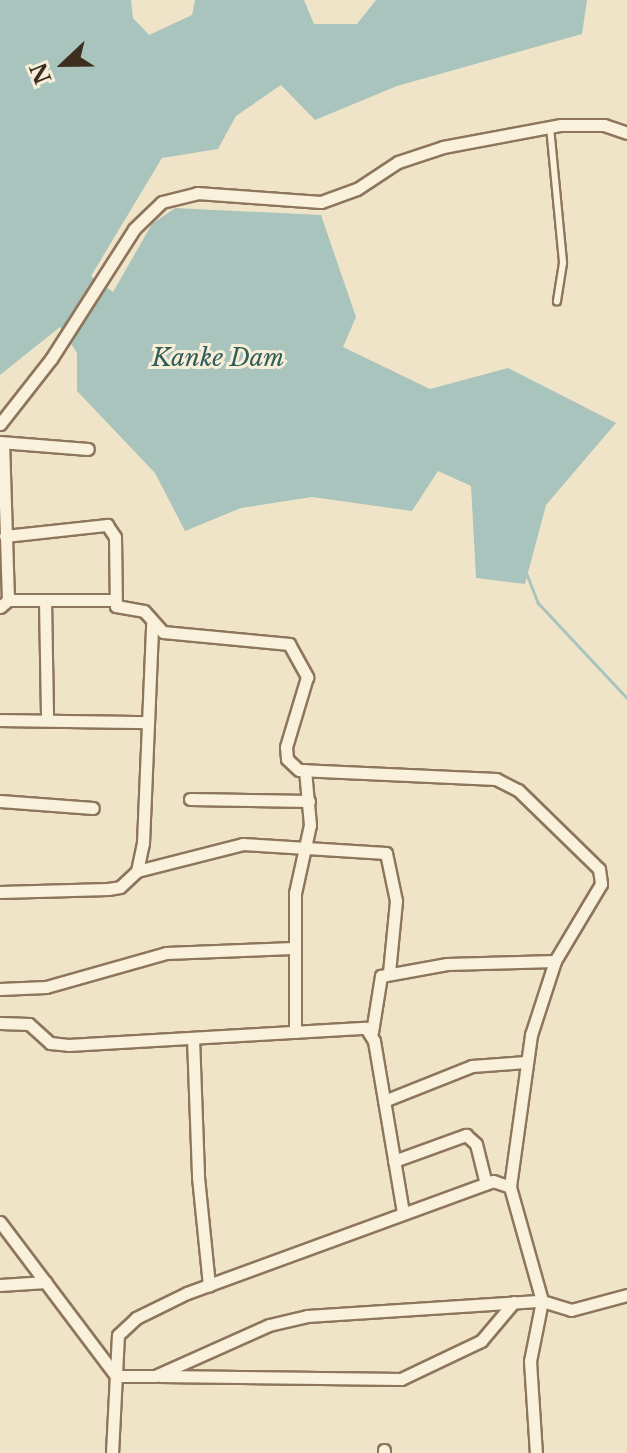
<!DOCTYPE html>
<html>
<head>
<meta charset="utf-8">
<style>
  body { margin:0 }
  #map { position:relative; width:627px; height:1453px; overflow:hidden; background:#f0e4c8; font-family:"Libre Baskerville",serif }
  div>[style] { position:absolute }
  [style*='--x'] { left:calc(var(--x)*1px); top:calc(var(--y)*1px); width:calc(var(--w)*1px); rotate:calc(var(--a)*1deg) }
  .water>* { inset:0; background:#a9c4bc }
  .stream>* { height:3px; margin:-1.5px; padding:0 1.5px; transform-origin:1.5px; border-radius:1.5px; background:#a9c4bc }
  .roads { filter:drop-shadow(2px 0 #8d765c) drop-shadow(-2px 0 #8d765c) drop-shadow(0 2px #8d765c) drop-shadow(0 -2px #8d765c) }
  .lane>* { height:6px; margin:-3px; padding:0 3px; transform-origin:3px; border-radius:3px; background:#faf1dc }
  .street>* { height:11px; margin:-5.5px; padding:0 5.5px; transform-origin:5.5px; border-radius:5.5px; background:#faf1dc }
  span { translate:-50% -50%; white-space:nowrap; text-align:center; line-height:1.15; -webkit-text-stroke:6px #f7eed8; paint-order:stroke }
  .water-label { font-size:24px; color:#2f5d5a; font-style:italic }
  .north { position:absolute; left:24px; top:24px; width:80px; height:80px; -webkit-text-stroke:6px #f7eed8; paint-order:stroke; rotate:248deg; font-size:22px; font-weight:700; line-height:32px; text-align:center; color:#3d2e20 }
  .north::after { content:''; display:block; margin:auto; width:28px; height:36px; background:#3d2e20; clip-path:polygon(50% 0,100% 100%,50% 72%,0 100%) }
</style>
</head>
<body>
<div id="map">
  <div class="water">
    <i style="clip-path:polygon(0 0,131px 0,133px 18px,149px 35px,192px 15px,195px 0,304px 0,314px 24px,357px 24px,376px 0,587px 0,582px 34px,397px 86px,315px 120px,281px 85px,236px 116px,218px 149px,162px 158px,91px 276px,113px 292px,152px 224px,175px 208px,321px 215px,356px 317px,343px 347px,430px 389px,508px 368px,616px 423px,546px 505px,525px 584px,476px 578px,471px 486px,438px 471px,412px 511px,312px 497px,241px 508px,185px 531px,155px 473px,77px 391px,77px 353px,60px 327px,0 375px)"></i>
  </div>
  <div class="stream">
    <i style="--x:527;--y:575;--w:30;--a:69"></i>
    <i style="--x:538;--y:603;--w:130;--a:46.9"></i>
  </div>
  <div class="roads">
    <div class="lane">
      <i style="--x:550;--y:127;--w:137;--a:84.5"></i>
      <i style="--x:563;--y:263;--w:39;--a:99"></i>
    </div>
    <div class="street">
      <i style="--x:0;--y:424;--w:83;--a:-51.9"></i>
      <i style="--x:51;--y:359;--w:154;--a:-57.4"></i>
      <i style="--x:134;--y:229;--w:39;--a:-44"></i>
      <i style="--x:162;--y:202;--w:36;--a:-14"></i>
      <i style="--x:197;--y:193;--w:124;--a:4.2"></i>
      <i style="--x:321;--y:202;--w:38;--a:-20"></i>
      <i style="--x:357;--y:189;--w:49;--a:-33.4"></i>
      <i style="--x:398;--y:162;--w:47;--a:-18.4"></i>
      <i style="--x:443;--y:147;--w:120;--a:-10.6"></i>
      <i style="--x:561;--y:125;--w:43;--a:0"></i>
      <i style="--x:604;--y:125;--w:24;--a:19"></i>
      <i style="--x:0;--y:442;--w:88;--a:4.5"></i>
      <i style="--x:5;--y:536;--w:103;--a:-6.2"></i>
      <i style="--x:107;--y:525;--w:14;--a:56"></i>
      <i style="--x:115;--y:537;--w:69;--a:89.2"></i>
      <i style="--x:116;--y:606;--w:28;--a:10"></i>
      <i style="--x:144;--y:611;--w:28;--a:48"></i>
      <i style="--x:163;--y:632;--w:127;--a:5.4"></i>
      <i style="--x:289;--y:644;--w:38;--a:61"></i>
      <i style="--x:307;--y:677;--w:73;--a:106.7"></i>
      <i style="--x:286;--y:747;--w:12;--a:85"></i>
      <i style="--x:287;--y:759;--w:16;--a:43"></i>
      <i style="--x:299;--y:770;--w:197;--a:2.6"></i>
      <i style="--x:496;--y:779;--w:25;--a:27"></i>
      <i style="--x:518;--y:790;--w:113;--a:44.3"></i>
      <i style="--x:599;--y:869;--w:15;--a:82"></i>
      <i style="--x:601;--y:884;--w:90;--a:120.9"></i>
      <i style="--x:555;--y:961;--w:78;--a:108"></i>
      <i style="--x:531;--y:1035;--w:153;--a:97.9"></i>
      <i style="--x:8;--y:600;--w:105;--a:0"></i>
      <i style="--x:45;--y:600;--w:120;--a:89"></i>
      <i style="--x:0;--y:607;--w:11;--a:-41"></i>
      <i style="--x:8;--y:600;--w:157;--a:-91.8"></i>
      <i style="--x:0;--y:720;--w:147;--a:0.8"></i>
      <i style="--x:190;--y:799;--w:119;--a:1"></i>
      <i style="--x:0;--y:801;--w:93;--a:4.3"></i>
      <i style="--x:137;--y:871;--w:109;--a:-14.3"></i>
      <i style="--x:243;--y:844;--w:143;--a:3.6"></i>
      <i style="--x:386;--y:853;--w:49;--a:78.2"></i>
      <i style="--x:396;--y:901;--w:72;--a:95.6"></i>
      <i style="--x:0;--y:892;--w:108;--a:-1.6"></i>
      <i style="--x:108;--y:889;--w:12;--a:-9"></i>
      <i style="--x:120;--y:887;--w:23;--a:-43"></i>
      <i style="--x:137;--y:871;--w:29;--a:-78"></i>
      <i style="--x:143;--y:843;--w:219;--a:-87.6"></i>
      <i style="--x:0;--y:989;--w:46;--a:-2.5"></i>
      <i style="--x:46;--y:987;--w:125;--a:-15.8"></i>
      <i style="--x:166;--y:953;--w:127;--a:-2.3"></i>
      <i style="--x:0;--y:1023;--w:29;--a:2"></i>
      <i style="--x:29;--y:1024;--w:28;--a:42"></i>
      <i style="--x:50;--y:1043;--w:18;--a:6"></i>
      <i style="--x:68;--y:1045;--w:298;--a:-3.3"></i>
      <i style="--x:366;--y:1028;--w:15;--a:58"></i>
      <i style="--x:374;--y:1041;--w:174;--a:80.4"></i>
      <i style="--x:295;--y:1032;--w:139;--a:-90"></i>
      <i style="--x:295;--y:893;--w:70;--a:-77.6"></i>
      <i style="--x:310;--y:825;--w:55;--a:-95.2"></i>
      <i style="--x:372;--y:1032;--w:57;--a:-80.9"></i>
      <i style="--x:381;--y:976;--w:67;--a:-10.3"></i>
      <i style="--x:447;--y:964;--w:108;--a:-1.6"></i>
      <i style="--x:193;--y:1038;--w:139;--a:87.9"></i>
      <i style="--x:198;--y:1177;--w:109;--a:84.2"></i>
      <i style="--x:384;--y:1101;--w:95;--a:-21.7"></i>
      <i style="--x:472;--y:1066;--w:54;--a:-4.2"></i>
      <i style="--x:394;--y:1161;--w:77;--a:-19.9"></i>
      <i style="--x:466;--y:1135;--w:13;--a:42"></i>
      <i style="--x:476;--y:1144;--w:41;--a:76"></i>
      <i style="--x:0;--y:1222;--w:193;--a:53"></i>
      <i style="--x:116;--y:1376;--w:39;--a:0"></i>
      <i style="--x:155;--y:1376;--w:125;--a:-24.1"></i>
      <i style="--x:269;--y:1325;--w:39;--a:-13"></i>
      <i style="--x:307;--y:1316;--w:235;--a:-3.7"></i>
      <i style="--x:542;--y:1301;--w:61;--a:101.3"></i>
      <i style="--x:530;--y:1361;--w:92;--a:86.3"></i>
      <i style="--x:0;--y:1285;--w:46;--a:-3.7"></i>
      <i style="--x:160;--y:1376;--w:241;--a:0.7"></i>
      <i style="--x:401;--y:1379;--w:89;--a:-25.4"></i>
      <i style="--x:481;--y:1341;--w:51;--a:-49.8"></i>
      <i style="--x:384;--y:1450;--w:3;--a:90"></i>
      <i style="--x:112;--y:1453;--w:118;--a:-87.1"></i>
      <i style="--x:118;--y:1335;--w:25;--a:-43"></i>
      <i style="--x:136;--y:1318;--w:57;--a:-26.1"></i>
      <i style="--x:187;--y:1293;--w:326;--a:-20.1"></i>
      <i style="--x:493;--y:1181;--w:18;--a:19"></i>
      <i style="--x:510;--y:1187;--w:118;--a:74.3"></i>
      <i style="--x:542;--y:1301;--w:30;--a:17"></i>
      <i style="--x:571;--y:1310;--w:58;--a:-15"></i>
    </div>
  </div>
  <div class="water-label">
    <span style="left:218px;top:358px">Kanke Dam</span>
  </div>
  <div class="north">N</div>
</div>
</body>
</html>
